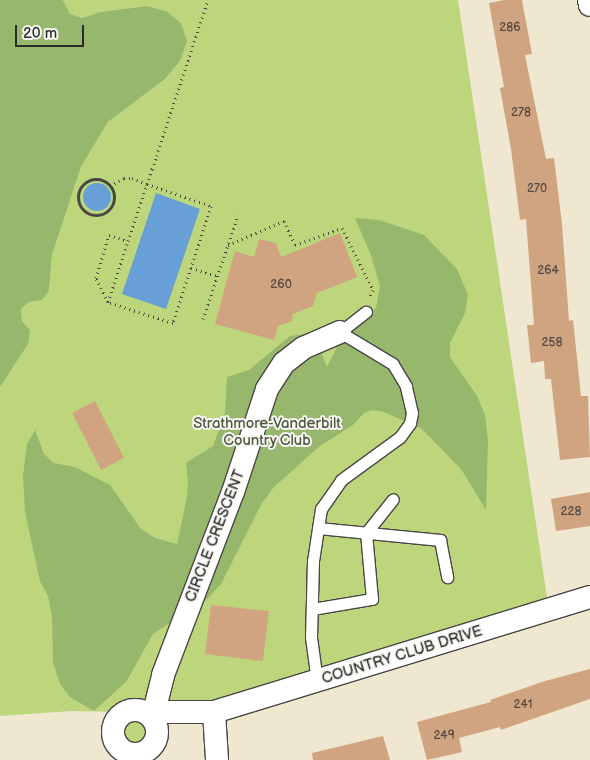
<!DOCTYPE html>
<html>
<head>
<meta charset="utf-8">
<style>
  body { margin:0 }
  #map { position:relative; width:590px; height:760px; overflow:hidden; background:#efe7d0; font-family:"Balsamiq Sans",sans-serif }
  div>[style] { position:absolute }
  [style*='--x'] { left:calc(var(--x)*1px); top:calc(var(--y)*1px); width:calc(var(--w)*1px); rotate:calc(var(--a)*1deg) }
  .green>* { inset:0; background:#bdd67c }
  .forest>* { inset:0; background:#96b76c }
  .water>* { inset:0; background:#679fd6 }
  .round { border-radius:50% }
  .building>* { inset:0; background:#d1a481 }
  .path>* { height:3px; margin-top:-1.5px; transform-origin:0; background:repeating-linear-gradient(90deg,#484744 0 1px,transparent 0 5px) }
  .path>.ring { margin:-1.5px; padding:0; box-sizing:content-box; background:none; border:3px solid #484744; border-radius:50% }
  .roads { filter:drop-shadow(1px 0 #484744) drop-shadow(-1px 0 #484744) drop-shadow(0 1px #484744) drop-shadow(0 -1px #484744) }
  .service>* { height:11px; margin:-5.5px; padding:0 5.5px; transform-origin:5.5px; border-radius:5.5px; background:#fff }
  .minor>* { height:22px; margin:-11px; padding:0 11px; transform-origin:11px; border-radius:11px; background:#fff }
  .minor>.ring { margin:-11px; padding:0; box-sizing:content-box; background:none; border:22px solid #fff; border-radius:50% }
  span { translate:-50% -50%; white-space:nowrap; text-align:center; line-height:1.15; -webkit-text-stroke:4px #f6f6f2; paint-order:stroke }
  .number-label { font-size:12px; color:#544940 }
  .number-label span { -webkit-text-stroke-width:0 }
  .park-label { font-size:15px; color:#50563f }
  .street-label { font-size:15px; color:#2b2b2b }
  .scale { position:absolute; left:15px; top:25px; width:69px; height:22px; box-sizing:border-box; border:2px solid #2b2b2b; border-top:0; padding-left:6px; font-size:15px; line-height:18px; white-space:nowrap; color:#2b2b2b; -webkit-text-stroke:4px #f6f6f2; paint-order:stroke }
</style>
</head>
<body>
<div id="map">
  <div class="green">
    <i style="clip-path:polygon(63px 0,458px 0,549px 611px,155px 722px,157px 729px,155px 742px,151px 747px,140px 754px,126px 752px,120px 749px,114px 737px,115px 724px,126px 712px,72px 711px,0 716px,0 387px,29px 330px,22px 321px,21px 309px,29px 302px,42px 300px,49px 291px,52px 255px,81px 167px,108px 122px,165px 79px,180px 61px,166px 11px,147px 6px,100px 12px,82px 18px,70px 14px)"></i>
  </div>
  <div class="forest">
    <i style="clip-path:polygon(0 0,63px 0,70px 14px,82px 18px,100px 12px,147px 6px,166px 11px,181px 23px,187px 41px,180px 61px,165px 79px,108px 122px,81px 167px,52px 255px,49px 291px,42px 300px,29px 302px,21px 309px,22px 321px,30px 330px,28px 344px,0 387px)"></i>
    <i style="clip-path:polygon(355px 218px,379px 220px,424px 235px,457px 269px,468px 295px,465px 313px,450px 343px,450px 357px,477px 396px,485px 415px,488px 440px,486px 510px,461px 469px,422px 429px,384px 412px,372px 410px,364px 413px,353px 425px,320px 446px,274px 487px,262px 503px,221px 584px,207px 599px,153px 634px,126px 682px,94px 711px,70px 697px,60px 684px,53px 662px,52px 617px,48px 596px,40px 581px,25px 512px,23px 476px,27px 444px,35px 430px,44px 454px,54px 463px,75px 467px,110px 485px,141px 529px,155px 538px,177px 544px,187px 497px,188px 480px,186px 463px,213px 446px,225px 413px,227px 377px,249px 370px,290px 336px,314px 333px,327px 367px,337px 347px,376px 308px,380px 286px,371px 255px)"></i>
  </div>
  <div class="water">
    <i class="round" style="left:83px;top:183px;width:28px;height:28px"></i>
    <i style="clip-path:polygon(156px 193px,200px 209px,166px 309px,122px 294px)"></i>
  </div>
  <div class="building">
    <i style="clip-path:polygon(504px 0,522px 0,532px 54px,525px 55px,546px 159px,554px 158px,562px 224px,569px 321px,573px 320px,581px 396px,588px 396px,590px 457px,560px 460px,551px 379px,545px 379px,544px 361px,531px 363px,527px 325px,534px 325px,526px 219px,520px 220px,511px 149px,500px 88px,504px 87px,489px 3px)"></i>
    <i style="clip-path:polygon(340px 233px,357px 277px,317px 293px,313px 306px,293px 314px,292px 321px,278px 326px,274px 340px,215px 324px,235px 251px,254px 257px,259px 239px,276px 243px,281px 257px)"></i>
    <i style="clip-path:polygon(95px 401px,124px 458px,101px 470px,72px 413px)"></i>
    <i style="clip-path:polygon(590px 492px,590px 526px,556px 531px,551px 499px)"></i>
    <i style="clip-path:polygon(211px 605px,269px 611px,263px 661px,205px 654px)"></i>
    <i style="clip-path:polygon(590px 669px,590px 699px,501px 730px,500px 727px,459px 738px,462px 752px,427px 760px,417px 722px,491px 702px,490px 700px,545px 681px)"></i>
    <i style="clip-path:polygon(383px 736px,390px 760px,313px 760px,312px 753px)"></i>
  </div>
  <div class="path">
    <i class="ring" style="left:78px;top:179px;width:33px;height:33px"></i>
    <i style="--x:110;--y:186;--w:16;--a:-30"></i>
    <i style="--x:124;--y:178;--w:8;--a:0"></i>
    <i style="--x:132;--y:178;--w:16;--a:22"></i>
    <i style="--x:147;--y:184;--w:68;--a:19"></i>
    <i style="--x:211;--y:206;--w:123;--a:108"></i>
    <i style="--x:173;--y:323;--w:68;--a:-162.1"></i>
    <i style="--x:108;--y:302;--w:64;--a:-71.8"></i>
    <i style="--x:128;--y:241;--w:76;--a:-71.6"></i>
    <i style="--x:152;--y:169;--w:14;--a:-69"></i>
    <i style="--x:157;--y:156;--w:5;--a:-79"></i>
    <i style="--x:158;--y:151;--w:159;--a:-71.7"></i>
    <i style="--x:228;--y:245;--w:61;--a:-23.2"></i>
    <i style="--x:284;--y:221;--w:26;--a:65"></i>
    <i style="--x:295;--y:245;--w:50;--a:-19.9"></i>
    <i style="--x:342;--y:228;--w:69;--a:63.4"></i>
    <i style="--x:373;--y:290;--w:8;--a:113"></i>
    <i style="--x:191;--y:268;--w:27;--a:17"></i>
    <i style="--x:108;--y:302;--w:27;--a:-117"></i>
    <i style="--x:96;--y:278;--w:45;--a:-73.2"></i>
    <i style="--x:109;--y:235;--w:20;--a:18"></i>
    <i style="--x:203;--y:319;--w:110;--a:-71.4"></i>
  </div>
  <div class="roads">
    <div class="service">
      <i style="--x:318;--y:528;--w:123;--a:5.6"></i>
      <i style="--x:440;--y:540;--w:38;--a:79"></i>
      <i style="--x:312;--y:609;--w:61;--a:-9.5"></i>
      <i style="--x:372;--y:599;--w:66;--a:-95.2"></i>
      <i style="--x:366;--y:533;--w:43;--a:-51.5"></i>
      <i style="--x:317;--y:681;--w:44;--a:-97.8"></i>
      <i style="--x:311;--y:637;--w:76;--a:-88.5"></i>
      <i style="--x:313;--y:561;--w:53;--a:-81.3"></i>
      <i style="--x:321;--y:509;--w:35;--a:-55"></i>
      <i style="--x:341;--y:480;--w:73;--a:-36.1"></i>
      <i style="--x:400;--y:437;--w:17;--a:-54"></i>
      <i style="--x:410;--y:423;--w:10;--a:-79"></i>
      <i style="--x:412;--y:413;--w:28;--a:-103"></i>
      <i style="--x:406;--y:386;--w:26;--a:-121"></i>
      <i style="--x:393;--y:364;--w:62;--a:-148.9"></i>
      <i style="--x:340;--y:332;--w:33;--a:-38"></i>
    </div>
    <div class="minor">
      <i style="--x:589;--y:0;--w:5;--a:79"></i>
      <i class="ring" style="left:113px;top:710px;width:22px;height:22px"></i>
      <i style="--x:145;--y:712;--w:69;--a:0"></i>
      <i style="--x:214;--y:712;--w:393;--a:-17"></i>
      <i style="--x:154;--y:712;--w:38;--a:-76"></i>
      <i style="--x:163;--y:675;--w:196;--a:-69.1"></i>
      <i style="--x:233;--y:492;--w:108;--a:-71.7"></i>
      <i style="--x:267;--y:389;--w:31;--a:-57"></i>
      <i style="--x:284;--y:363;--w:24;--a:-38"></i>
      <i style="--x:303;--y:348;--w:40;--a:-23.4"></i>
      <i style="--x:214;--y:712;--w:48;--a:86.4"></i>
    </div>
  </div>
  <div class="number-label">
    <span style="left:510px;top:28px">286</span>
    <span style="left:521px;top:113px">278</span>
    <span style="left:537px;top:189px">270</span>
    <span style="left:548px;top:271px">264</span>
    <span style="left:281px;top:285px">260</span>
    <span style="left:552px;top:343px">258</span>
    <span style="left:571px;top:512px">228</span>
    <span style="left:523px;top:705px">241</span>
    <span style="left:444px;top:736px">249</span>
  </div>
  <div class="park-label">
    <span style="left:267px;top:432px">Strathmore-Vanderbilt<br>Country Club</span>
  </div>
  <div class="street-label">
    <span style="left:215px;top:536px;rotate:-69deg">CIRCLE CRESCENT</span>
    <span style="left:402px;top:655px;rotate:-17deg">COUNTRY CLUB DRIVE</span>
  </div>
  <div class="scale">20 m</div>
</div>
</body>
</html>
